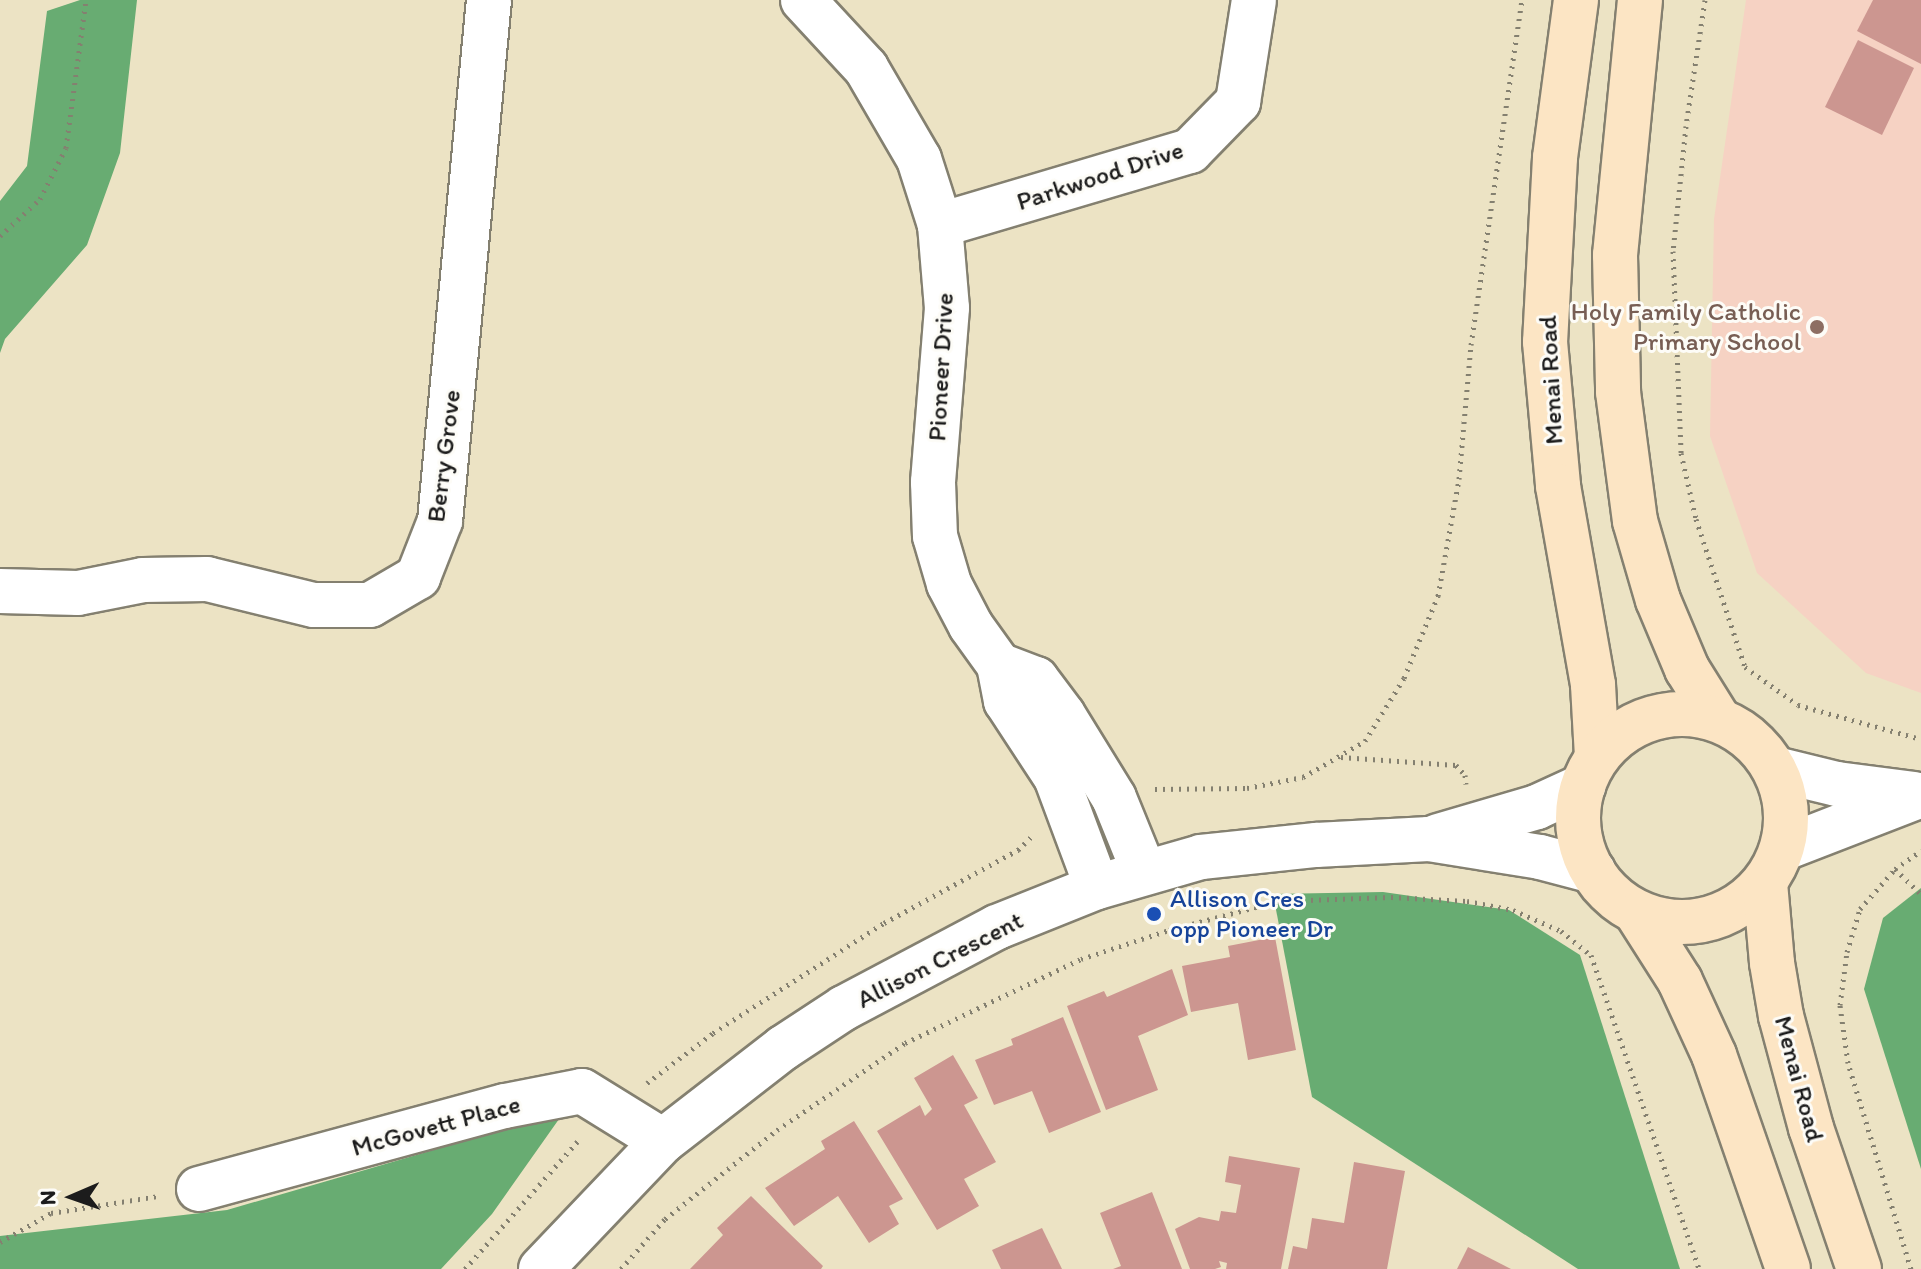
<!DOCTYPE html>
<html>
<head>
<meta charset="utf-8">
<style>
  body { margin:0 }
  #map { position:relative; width:1921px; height:1269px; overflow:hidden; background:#ece3c4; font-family:Itim,sans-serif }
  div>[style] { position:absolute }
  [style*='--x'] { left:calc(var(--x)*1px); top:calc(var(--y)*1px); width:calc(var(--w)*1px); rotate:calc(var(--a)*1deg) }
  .built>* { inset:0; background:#f6d2c3 }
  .forest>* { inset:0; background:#68ac72 }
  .building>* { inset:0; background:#cc9690 }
  .path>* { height:5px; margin-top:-2.5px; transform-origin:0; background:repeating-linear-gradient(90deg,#848070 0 2px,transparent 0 8px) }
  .roads { filter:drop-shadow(2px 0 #848070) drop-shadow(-2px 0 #848070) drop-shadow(0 2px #848070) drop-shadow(0 -2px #848070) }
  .minor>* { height:44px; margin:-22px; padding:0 22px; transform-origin:22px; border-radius:22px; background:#fff }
  .tertiary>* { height:44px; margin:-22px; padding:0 22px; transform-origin:22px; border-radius:22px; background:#fff }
  .secondary>* { height:44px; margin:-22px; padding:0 22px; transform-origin:22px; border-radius:22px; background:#fce5c4 }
  .secondary>.ring { margin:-22px; padding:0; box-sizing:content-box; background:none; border:44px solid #fce5c4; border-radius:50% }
  .dots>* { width:22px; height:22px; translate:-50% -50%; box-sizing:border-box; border:4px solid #fdfcf7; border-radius:50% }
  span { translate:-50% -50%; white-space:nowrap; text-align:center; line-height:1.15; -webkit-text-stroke:6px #fdfcf7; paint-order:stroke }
  .street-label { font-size:26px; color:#1c1c1c }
  .education-label { font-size:26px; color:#785e54 }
  .right { translate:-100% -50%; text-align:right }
  .transit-label { font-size:26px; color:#164399 }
  .left { translate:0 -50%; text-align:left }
  .north { position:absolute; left:32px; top:1157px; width:80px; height:80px; -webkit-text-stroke:6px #fdfcf7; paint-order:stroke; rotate:268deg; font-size:22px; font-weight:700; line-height:32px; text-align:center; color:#1c1c1c }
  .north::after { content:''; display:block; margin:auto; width:28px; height:36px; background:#1c1c1c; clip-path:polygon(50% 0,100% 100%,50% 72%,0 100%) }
</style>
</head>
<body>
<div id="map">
  <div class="built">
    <i style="clip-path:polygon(1746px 0,1921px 0,1921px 693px,1866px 673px,1757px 573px,1710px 436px,1714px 219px)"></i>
  </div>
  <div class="forest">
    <i style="clip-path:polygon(80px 0,137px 0,120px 153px,87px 245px,5px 339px,0 353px,0 201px,27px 166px,47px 11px)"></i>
    <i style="clip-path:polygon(1921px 888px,1921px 1169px,1864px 989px,1883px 918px)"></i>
    <i style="clip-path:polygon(1383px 892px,1509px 910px,1580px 955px,1680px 1269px,1578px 1269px,1312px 1097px,1273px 894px)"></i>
    <i style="clip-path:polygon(564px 1112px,492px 1214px,441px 1269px,0 1269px,0 1236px,227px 1210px)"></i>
  </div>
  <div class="building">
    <i style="clip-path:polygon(1873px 0,1921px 0,1921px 64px,1857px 31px)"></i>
    <i style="clip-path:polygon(1858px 40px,1914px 68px,1882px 135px,1825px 107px)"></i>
    <i style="clip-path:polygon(1275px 937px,1296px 1050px,1248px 1060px,1238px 1003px,1191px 1012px,1182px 966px,1230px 957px,1228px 946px)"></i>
    <i style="clip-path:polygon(1172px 969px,1188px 1015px,1138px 1036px,1158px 1090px,1106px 1110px,1067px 1006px,1104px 991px,1107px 997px)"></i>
    <i style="clip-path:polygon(1063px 1017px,1101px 1112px,1049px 1133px,1032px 1091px,994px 1105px,975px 1060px,1013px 1045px,1011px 1039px)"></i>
    <i style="clip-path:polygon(953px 1055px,978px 1098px,964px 1105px,996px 1162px,964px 1179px,979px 1206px,937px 1230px,877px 1131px,920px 1105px,925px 1116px,932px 1109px,914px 1078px)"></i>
    <i style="clip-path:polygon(854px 1121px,903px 1199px,889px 1206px,899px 1224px,869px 1243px,838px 1196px,794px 1226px,765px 1188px,825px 1149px,821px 1141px)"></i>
    <i style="clip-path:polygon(1229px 1156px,1300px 1168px,1281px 1269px,1226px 1269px,1227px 1263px,1219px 1261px,1221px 1267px,1215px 1269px,1190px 1269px,1175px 1229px,1199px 1217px,1219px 1221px,1221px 1211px,1236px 1213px,1241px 1185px,1225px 1182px)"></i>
    <i style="clip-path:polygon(1354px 1162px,1405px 1171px,1387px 1269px,1288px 1269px,1293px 1246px,1307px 1249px,1312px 1218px,1344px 1223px)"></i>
    <i style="clip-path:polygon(1152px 1192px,1182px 1269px,1113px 1269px,1121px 1266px,1100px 1213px)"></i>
    <i style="clip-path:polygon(751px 1196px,823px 1266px,821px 1269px,690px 1269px,723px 1235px,717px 1228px)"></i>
    <i style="clip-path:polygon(1042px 1228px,1062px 1269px,1001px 1269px,992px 1250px)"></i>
    <i style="clip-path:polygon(1468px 1247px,1511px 1269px,1457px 1269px)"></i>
  </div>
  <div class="path">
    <i style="--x:1705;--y:0;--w:127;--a:98.6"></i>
    <i style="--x:1686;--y:126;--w:126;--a:95.9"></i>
    <i style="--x:1673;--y:251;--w:202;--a:87.7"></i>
    <i style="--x:1681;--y:453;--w:68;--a:77.2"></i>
    <i style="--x:1696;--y:519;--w:156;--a:71.7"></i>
    <i style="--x:1745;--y:667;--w:65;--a:35.6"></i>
    <i style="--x:1798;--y:705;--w:128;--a:15.5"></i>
    <i style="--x:0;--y:236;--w:54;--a:-42.8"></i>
    <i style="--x:40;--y:199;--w:57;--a:-63"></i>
    <i style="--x:66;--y:148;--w:149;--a:-82.3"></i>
    <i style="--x:1341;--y:757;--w:115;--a:4"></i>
    <i style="--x:1456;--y:765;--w:13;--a:48"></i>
    <i style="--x:1465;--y:775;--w:9;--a:84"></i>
    <i style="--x:1155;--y:789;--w:92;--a:-0.6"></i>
    <i style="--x:1247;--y:788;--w:57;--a:-11.1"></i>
    <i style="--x:1303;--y:777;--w:72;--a:-30.1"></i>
    <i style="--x:1365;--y:741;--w:74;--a:-58.2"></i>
    <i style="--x:1404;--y:678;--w:89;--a:-67.5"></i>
    <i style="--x:1438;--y:596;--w:119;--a:-79.8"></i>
    <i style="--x:1459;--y:479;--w:135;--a:-84.9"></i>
    <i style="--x:1471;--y:345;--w:349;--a:-81.6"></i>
    <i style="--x:1895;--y:869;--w:36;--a:44"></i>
    <i style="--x:647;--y:1083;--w:83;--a:-37.1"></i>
    <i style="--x:713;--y:1033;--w:203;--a:-32.8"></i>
    <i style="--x:884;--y:923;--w:153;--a:-28.6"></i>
    <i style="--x:1018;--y:850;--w:20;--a:-45"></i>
    <i style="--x:0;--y:1242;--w:59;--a:-29.6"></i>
    <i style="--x:51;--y:1213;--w:108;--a:-9"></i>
    <i style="--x:465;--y:1269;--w:171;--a:-48.6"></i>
    <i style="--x:621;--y:1269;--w:67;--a:-48.7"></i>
    <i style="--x:665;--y:1219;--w:143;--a:-38.5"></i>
    <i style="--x:777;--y:1130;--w:155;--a:-34.2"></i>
    <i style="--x:905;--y:1043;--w:195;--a:-25.5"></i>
    <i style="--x:1081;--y:959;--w:93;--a:-18.2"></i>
    <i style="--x:1169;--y:930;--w:114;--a:-14.8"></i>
    <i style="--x:1279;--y:901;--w:112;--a:-2"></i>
    <i style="--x:1391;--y:897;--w:76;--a:3"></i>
    <i style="--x:1467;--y:901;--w:47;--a:11.1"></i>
    <i style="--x:1513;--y:910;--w:52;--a:23.6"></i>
    <i style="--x:1561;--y:931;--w:38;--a:39"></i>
    <i style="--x:1591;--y:955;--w:332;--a:71"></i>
    <i style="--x:1911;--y:1269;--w:215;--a:-107"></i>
    <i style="--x:1848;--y:1063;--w:59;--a:-97.9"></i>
    <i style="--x:1840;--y:1005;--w:53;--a:-82.5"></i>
    <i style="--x:1847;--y:952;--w:45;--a:-73.2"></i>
    <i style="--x:1860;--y:909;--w:53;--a:-48.8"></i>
    <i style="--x:1895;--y:869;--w:32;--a:-35"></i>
  </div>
  <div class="roads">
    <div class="minor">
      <i style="--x:803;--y:0;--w:93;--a:47.2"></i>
      <i style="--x:866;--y:68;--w:105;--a:59.8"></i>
      <i style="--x:919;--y:159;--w:69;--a:72.3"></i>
      <i style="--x:940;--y:225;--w:83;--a:85.2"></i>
      <i style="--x:947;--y:308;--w:175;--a:94.6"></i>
      <i style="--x:933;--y:482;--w:54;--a:87.9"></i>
      <i style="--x:935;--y:536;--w:50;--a:73.7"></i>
      <i style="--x:949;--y:584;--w:47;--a:62.4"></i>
      <i style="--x:971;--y:626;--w:48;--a:54.3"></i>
      <i style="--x:999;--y:665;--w:37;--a:79"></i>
      <i style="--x:1006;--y:701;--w:91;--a:56.7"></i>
      <i style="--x:1056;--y:777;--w:117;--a:69.6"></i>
      <i style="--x:940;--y:225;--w:261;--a:-16.5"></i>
      <i style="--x:1190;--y:151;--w:69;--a:-45.6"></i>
      <i style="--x:1238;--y:102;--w:103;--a:-81.1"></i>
      <i style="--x:0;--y:591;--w:78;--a:1.5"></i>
      <i style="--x:78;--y:593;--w:66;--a:-11.3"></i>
      <i style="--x:143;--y:580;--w:64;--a:-0.9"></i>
      <i style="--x:207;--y:579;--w:110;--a:13.7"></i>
      <i style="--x:314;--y:605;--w:56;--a:0"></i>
      <i style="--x:370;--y:605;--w:56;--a:-30.3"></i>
      <i style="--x:418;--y:577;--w:60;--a:-68.6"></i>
      <i style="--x:440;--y:521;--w:523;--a:-84.63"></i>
      <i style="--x:999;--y:665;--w:40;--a:21"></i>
      <i style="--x:1036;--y:679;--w:45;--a:53.1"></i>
      <i style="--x:1063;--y:715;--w:97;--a:58.4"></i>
      <i style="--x:1114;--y:798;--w:80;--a:67.9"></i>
      <i style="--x:199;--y:1189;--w:317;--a:-15.2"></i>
      <i style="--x:505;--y:1106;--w:78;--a:-11"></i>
      <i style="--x:582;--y:1091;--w:95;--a:31.7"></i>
    </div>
    <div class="tertiary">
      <i style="--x:1775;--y:769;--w:64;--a:13.6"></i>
      <i style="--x:1837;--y:784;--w:78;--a:7.4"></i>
      <i style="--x:1438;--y:836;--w:103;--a:-16.3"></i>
      <i style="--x:1537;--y:807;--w:51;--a:-24.5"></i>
      <i style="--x:1782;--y:849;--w:149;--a:-21.2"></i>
      <i style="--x:541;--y:1269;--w:177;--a:-46.4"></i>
      <i style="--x:663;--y:1141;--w:152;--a:-37.8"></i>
      <i style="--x:783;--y:1048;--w:73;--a:-33.3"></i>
      <i style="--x:844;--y:1008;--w:173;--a:-27.9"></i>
      <i style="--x:997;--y:927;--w:108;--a:-21.8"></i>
      <i style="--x:1097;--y:887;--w:108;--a:-16.1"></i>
      <i style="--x:1201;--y:857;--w:116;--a:-6"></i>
      <i style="--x:1316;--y:845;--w:113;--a:-3"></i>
      <i style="--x:1429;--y:839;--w:112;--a:9.2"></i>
      <i style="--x:1540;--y:857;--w:55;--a:14.8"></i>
    </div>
    <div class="secondary">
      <i style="--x:1576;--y:0;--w:159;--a:97.6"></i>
      <i style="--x:1555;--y:158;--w:184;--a:93.1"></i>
      <i style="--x:1545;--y:342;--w:145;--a:84.8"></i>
      <i style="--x:1558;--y:486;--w:202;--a:80"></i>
      <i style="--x:1593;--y:685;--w:72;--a:86.8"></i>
      <i style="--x:1640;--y:0;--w:256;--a:95.6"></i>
      <i style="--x:1615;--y:255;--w:137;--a:88.7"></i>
      <i style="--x:1618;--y:392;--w:130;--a:82.5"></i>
      <i style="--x:1635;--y:521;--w:82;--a:73.8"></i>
      <i style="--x:1658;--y:600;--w:75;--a:67.2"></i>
      <i style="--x:1687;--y:669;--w:60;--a:57.9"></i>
      <i class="ring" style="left:1578px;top:714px;width:164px;height:164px"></i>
      <i style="--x:1765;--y:883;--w:80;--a:85"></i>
      <i style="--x:1772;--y:963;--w:54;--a:80.4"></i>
      <i style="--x:1781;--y:1016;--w:116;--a:75"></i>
      <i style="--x:1811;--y:1128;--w:149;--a:71.2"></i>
      <i style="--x:1638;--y:915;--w:78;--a:57.5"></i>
      <i style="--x:1680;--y:981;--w:81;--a:65.3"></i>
      <i style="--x:1714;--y:1055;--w:226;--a:70.9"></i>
    </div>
  </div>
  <div class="dots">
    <i style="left:1817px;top:327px;background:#8d6e63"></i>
    <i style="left:1154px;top:914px;background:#1a4fb4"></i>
  </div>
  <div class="street-label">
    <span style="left:1100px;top:176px;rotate:-18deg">Parkwood Drive</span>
    <span style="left:941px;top:367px;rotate:-87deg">Pioneer Drive</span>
    <span style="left:1551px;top:380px;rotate:-93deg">Menai Road</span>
    <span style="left:444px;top:456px;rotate:-83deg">Berry Grove</span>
    <span style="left:940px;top:960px;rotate:-27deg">Allison Crescent</span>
    <span style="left:1799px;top:1079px;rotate:75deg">Menai Road</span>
    <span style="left:436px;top:1126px;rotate:-15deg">McGovett Place</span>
  </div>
  <div class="education-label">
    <span class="right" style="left:1801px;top:327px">Holy Family Catholic<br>Primary School</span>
  </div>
  <div class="transit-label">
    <span class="left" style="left:1170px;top:914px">Allison Cres<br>opp Pioneer Dr</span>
  </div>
  <div class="north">N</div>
</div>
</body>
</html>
